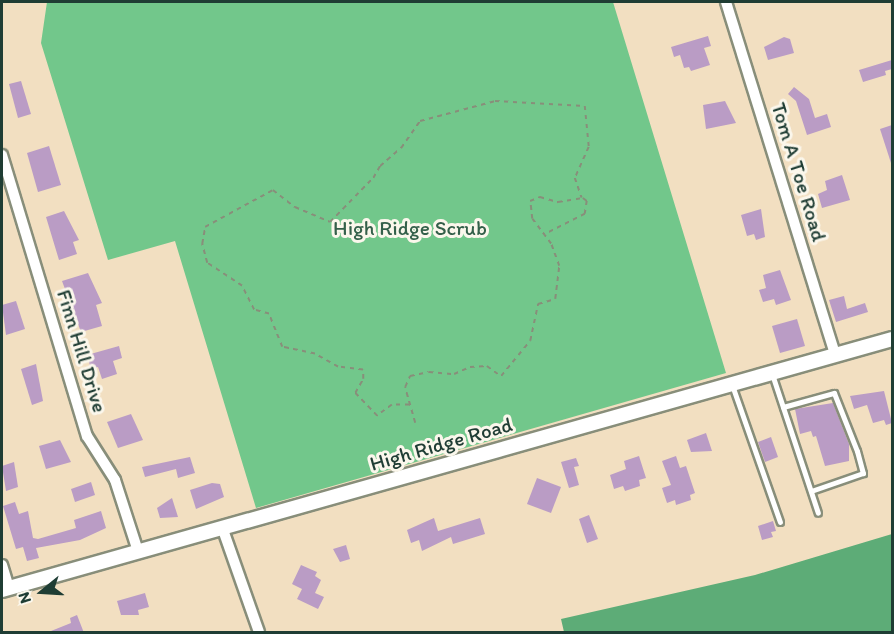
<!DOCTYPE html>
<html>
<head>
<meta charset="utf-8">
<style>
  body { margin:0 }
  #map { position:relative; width:894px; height:634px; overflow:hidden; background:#f2dfc1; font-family:Itim,sans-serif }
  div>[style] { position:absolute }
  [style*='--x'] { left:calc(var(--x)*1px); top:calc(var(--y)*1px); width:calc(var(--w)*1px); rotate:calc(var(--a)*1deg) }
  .green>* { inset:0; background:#72c78b }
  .forest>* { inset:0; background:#5dac77 }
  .building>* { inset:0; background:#ba9cc5 }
  .path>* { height:1.5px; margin-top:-0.75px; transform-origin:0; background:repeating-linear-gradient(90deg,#888e7a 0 4.5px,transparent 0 9px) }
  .roads { filter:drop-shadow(2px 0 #888e7a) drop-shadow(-2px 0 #888e7a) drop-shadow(0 2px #888e7a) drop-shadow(0 -2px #888e7a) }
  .lane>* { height:5px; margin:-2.5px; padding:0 2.5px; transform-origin:2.5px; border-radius:2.5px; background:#fff }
  .street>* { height:10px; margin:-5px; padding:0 5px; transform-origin:5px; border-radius:5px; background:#fff }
  .secondary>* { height:14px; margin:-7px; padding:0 7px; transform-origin:7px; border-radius:7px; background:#fff }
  span { translate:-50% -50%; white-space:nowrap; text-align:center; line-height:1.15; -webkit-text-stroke:6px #fbf7ec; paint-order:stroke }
  .street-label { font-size:21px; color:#1f3d34 }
  .park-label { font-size:21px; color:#34604a }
  .frame { position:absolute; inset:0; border:3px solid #1f3d34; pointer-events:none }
  .north { position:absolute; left:12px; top:562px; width:60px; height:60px; -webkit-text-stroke:4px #fbf7ec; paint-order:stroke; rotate:252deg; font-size:16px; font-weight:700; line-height:24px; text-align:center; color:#1f3d34 }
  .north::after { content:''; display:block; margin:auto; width:21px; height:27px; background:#1f3d34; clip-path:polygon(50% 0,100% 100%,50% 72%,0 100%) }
</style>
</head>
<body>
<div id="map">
  <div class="green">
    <i style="clip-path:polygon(47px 2px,613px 2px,726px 373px,256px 508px,175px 241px,108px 260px,41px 43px)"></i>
  </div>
  <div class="forest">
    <i style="clip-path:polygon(892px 534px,892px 632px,564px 632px,561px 619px,755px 575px)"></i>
  </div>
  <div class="building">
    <i style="clip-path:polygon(708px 36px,711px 46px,704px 48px,710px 65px,691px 71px,689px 67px,684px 68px,680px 55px,674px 57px,671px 47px)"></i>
    <i style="clip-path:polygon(784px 37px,790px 39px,794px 53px,768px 60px,764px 47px)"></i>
    <i style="clip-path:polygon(892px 60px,892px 69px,885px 71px,886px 75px,863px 82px,859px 70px)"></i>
    <i style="clip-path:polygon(21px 81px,31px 114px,18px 118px,9px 84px)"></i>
    <i style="clip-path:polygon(794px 87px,809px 99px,815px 118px,827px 114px,831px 127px,807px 135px,796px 101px,788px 94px)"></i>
    <i style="clip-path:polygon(725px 101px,736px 123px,706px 129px,703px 105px)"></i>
    <i style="clip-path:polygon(892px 125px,892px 163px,891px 163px,880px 129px)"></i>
    <i style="clip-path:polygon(49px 146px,61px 185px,38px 192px,27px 153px)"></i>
    <i style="clip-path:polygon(842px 175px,850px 200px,822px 208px,818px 194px,827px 190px,825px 181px)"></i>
    <i style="clip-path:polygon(761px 209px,765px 237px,756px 240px,754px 234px,747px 236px,741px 215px)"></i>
    <i style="clip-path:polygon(64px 211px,79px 240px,73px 242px,77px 254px,59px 260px,46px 217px)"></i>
    <i style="clip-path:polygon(780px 270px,791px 300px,776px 305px,774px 299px,763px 302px,759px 290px,766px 288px,763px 275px)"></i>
    <i style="clip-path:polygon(88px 273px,102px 303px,96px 305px,102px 326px,81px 332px,62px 281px)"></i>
    <i style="clip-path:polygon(844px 296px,847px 309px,865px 303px,868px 312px,836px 322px,829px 300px)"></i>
    <i style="clip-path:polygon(16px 301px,25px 329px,6px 335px,2px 305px)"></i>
    <i style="clip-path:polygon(797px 319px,805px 346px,780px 353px,772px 326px)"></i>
    <i style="clip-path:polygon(119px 346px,122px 358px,113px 361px,117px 374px,102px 379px,98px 367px,91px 369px,87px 355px)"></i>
    <i style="clip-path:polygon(36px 364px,43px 401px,32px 405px,21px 369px)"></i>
    <i style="clip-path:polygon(884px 391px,892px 423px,886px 425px,884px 420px,873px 423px,867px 405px,854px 409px,850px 396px)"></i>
    <i style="clip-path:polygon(833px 403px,849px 444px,849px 461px,825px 466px,816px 436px,813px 437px,811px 431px,800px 434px,795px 409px)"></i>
    <i style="clip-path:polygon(131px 414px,143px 440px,118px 448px,107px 422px)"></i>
    <i style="clip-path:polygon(706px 433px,712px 451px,691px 452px,687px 440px)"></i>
    <i style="clip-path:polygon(771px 437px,778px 457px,765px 462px,758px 442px)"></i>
    <i style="clip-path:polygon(60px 440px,71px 462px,46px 469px,39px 446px)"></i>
    <i style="clip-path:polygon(639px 456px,646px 478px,639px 480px,640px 486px,625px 491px,623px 486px,614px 489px,610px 475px,626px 469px,624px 461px)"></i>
    <i style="clip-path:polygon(676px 456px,680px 468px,686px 466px,695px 493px,690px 495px,691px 500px,676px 505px,675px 500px,667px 503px,662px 488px,671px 485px,662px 461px)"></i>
    <i style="clip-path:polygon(190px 457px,195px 473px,178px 478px,176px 469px,145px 477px,142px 467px)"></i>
    <i style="clip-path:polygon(576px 458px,579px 466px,574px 467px,579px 485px,569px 488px,561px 462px)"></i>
    <i style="clip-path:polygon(14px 462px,18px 487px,6px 491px,2px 466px)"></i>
    <i style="clip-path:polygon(537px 478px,561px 487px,551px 513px,527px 504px)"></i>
    <i style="clip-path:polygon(91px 482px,95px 495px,75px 502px,71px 489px)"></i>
    <i style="clip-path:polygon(212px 483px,220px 484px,224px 497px,196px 509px,190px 490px)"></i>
    <i style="clip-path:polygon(172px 498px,178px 517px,160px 518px,157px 508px)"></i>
    <i style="clip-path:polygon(15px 502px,19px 514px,28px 511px,33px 538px,38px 539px,76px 528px,74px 520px,101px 511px,106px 528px,80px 540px,36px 548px,39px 558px,27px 561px,23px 547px,16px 549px,3px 506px)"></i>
    <i style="clip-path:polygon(589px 515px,598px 539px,587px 543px,579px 519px)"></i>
    <i style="clip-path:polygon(434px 518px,438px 531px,480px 518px,485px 534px,453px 544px,451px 537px,422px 551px,419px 540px,411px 543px,407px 530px)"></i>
    <i style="clip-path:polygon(773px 521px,776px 531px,771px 532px,773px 537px,762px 540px,758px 526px)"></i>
    <i style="clip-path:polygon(346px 545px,350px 559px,340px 562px,333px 549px)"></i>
    <i style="clip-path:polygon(301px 565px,317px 572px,315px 576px,321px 580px,315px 593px,324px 597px,318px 609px,297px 599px,302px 589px,292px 584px)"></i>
    <i style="clip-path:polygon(145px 593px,149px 607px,138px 610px,139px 615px,121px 615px,117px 601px)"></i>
    <i style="clip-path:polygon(77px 615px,84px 633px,46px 633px,71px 623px,70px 618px)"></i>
  </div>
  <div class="path">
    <i style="--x:409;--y:405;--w:17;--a:180"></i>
    <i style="--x:392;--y:405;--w:19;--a:144"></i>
    <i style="--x:377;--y:416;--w:32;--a:-134"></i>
    <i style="--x:355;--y:393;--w:16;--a:-60"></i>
    <i style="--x:363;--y:379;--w:9;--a:-90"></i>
    <i style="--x:363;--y:370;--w:25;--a:-173"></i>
    <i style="--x:338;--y:367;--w:26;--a:-151"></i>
    <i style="--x:315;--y:354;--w:34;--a:-168"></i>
    <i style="--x:282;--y:347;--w:35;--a:-112"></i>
    <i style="--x:269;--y:314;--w:16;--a:-165"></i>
    <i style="--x:254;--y:310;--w:27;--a:-117"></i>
    <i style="--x:242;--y:286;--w:42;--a:-146.7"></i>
    <i style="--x:207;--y:263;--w:20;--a:-105"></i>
    <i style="--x:202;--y:244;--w:17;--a:-80"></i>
    <i style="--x:205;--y:227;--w:77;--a:-28.6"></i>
    <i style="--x:273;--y:190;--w:28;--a:38"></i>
    <i style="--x:295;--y:207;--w:38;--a:23"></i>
    <i style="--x:330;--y:222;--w:62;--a:-45.7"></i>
    <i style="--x:373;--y:178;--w:14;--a:-60"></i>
    <i style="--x:380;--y:166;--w:28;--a:-41"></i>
    <i style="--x:401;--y:148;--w:33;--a:-55"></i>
    <i style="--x:420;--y:121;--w:78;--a:-14.9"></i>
    <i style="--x:495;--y:101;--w:90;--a:3.2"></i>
    <i style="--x:585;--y:106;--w:41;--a:84.4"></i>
    <i style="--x:589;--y:147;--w:34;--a:114"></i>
    <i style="--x:575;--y:178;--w:21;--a:71"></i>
    <i style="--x:415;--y:423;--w:37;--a:-106"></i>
    <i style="--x:405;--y:387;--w:12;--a:-66"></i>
    <i style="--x:410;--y:376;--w:19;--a:-12"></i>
    <i style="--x:429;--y:372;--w:25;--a:5"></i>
    <i style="--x:454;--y:374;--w:17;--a:-24"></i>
    <i style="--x:470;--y:367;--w:17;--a:-3"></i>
    <i style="--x:487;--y:366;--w:17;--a:36"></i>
    <i style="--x:501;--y:376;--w:45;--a:-50.4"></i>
    <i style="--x:530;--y:341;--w:38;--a:-78"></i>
    <i style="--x:538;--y:304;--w:18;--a:-16"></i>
    <i style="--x:555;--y:299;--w:33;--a:-83"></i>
    <i style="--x:559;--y:266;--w:23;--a:-110"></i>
    <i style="--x:551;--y:244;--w:31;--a:-127"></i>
    <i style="--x:532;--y:219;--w:18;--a:-96"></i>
    <i style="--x:530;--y:201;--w:11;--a:-22"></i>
    <i style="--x:540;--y:197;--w:19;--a:16"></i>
    <i style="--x:558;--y:202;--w:25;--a:-9"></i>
    <i style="--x:583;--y:198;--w:5;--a:37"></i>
    <i style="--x:587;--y:201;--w:13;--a:99"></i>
    <i style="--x:585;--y:214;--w:46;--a:152.9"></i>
  </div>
  <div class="roads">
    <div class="lane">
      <i style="--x:772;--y:374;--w:146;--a:71.7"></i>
      <i style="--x:732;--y:385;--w:145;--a:70.7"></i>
      <i style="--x:783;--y:407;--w:53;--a:-15.4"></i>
      <i style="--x:834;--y:393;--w:62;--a:68.4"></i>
      <i style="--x:857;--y:451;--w:23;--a:75"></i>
      <i style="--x:863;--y:473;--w:55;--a:160.9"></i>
    </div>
    <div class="street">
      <i style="--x:726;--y:2;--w:369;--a:72.8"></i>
      <i style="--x:2;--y:155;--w:294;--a:73.2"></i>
      <i style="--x:87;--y:436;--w:52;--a:57.5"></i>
      <i style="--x:115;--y:480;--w:75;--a:72.1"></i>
      <i style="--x:222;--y:527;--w:111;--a:70.6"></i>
      <i style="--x:2;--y:565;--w:24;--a:73"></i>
    </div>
    <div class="secondary">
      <i style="--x:2;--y:590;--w:925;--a:-15.75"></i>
    </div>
  </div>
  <div class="street-label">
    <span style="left:799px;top:172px;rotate:73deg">Tom A Toe Road</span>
    <span style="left:82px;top:351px;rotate:73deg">Finn Hill Drive</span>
    <span style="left:441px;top:444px;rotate:-16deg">High Ridge Road</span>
  </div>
  <div class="park-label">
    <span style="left:410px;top:228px">High Ridge Scrub</span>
  </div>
  <div class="frame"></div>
  <div class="north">N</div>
</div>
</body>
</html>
